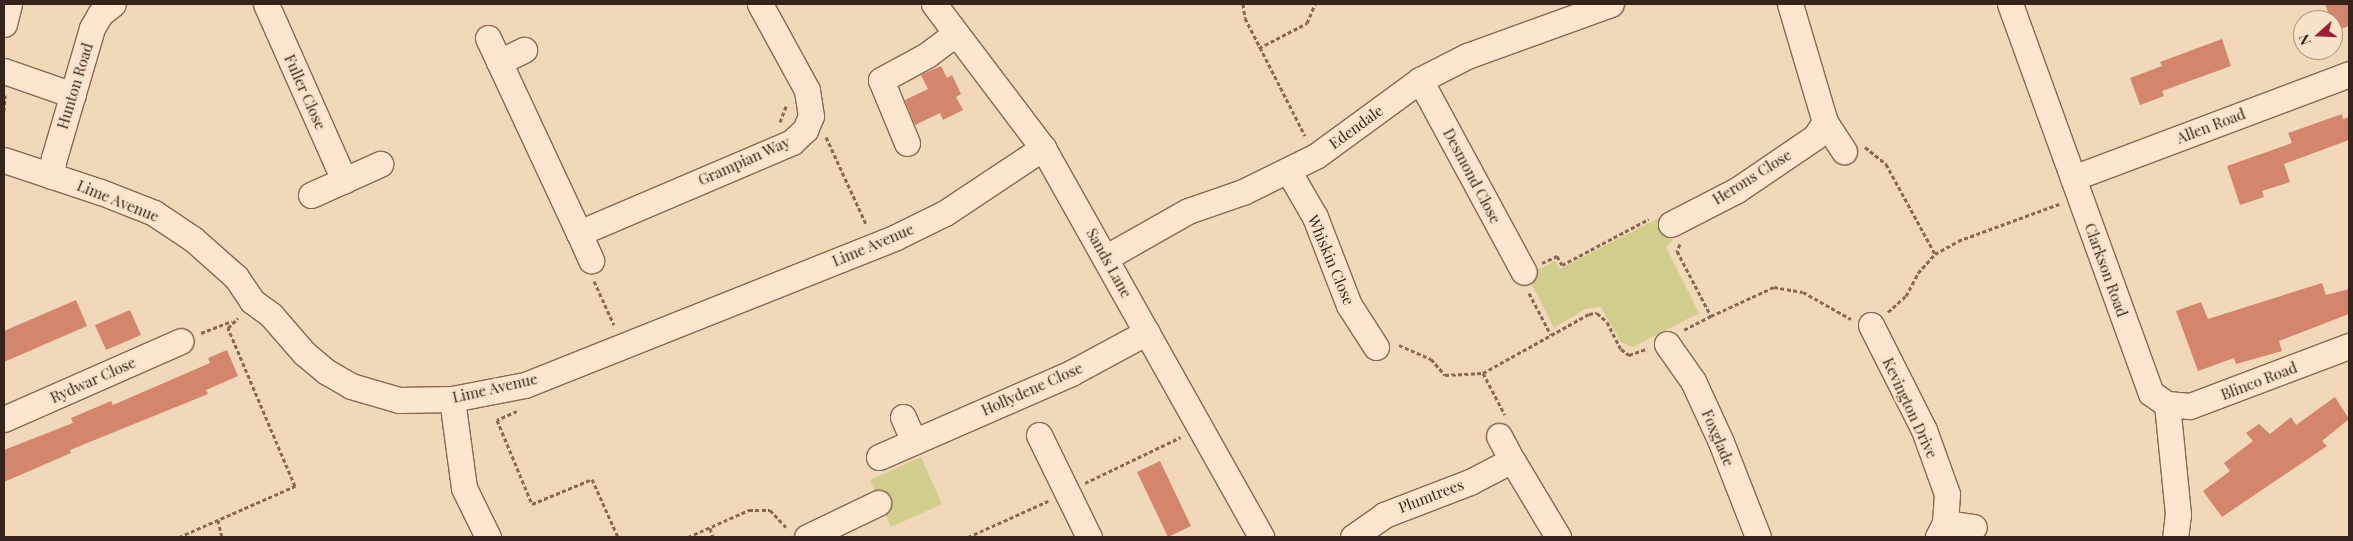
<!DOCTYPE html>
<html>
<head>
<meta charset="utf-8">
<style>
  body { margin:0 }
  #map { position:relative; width:2353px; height:541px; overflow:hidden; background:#f1d8b9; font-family:"Playfair Display",serif }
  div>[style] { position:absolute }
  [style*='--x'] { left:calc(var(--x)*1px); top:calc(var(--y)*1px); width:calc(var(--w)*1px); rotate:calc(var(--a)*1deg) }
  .green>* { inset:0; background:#d0cd8d }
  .building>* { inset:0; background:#d3866b }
  .path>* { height:3px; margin-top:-1.5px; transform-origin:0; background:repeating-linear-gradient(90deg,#896752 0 4px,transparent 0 6.5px) }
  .roads { filter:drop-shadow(1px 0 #896752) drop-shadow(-1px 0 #896752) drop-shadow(0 1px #896752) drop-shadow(0 -1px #896752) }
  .minor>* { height:25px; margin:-12.5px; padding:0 12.5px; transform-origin:12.5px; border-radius:12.5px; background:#fce6cd }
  span { translate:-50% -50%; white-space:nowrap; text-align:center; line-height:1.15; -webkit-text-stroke:4.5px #f8e3c9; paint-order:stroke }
  .street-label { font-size:15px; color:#362319 }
  .frame { position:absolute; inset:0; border:5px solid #362319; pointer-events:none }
  .north { position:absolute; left:2293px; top:10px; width:50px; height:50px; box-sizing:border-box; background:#f8e3c9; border:1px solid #aa9683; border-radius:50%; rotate:250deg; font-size:14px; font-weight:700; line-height:20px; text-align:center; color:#362319 }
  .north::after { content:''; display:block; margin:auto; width:18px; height:22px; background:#9d1d32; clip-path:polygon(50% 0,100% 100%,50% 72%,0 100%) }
</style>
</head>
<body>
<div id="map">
  <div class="green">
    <i style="clip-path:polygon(1661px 217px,1673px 240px,1666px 247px,1699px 313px,1633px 347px,1621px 342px,1601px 307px,1585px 309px,1554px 328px,1527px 275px,1555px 261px,1560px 269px)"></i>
    <i style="clip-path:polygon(921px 457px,942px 504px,891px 527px,870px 480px)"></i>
  </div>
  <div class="building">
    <i style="clip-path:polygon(2325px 4px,2349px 4px,2349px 26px,2335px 31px)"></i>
    <i style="clip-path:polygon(2222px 39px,2231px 66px,2162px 91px,2164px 96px,2140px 105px,2130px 78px,2162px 66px,2160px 62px)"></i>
    <i style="clip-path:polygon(941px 66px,947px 78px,952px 75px,961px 94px,956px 97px,963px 110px,943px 120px,940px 113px,915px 125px,905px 100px,928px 89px,921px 75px)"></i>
    <i style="clip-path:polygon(2342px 114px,2343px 119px,2349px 117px,2349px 140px,2284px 164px,2290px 182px,2262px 191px,2264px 197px,2240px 205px,2227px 166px,2292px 143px,2288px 133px)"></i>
    <i style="clip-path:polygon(2322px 283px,2326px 295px,2349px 289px,2349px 314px,2279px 341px,2282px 351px,2236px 364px,2234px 358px,2198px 371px,2176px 311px,2201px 302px,2208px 319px)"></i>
    <i style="clip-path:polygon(76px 300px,87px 326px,4px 362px,4px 331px)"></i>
    <i style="clip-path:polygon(130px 310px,141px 335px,106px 350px,95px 325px)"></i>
    <i style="clip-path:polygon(227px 350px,238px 376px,206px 390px,208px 394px,70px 450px,71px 453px,4px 482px,4px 450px,73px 423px,71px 418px,111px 401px,113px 405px,210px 363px,208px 358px)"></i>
    <i style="clip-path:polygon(2335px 397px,2349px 419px,2322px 441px,2327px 446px,2222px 517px,2203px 491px,2230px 471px,2224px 463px,2253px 441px,2246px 433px,2259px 424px,2270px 434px,2291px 417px,2296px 425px)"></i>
    <i style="clip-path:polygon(1160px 461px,1191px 526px,1168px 537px,1137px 472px)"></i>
  </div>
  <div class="path">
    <i style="--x:1243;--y:4;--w:14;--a:82"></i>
    <i style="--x:1245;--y:18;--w:132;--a:63"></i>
    <i style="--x:1259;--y:48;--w:54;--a:-27.5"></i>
    <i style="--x:1307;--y:23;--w:21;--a:-67"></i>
    <i style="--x:4;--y:111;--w:16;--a:-86"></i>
    <i style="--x:780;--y:122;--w:17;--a:-69"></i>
    <i style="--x:826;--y:137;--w:96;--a:65.3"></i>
    <i style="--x:1865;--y:147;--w:27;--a:39"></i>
    <i style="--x:1886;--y:164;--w:102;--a:61.4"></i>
    <i style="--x:1680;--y:244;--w:8;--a:113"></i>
    <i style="--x:1677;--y:251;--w:73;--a:62.4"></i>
    <i style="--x:1711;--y:316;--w:30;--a:153"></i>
    <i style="--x:1542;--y:263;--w:17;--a:-25"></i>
    <i style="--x:1557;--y:256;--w:10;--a:61"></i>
    <i style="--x:1562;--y:265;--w:98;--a:-27.9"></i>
    <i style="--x:594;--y:281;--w:48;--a:65.6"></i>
    <i style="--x:1529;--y:293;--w:47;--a:62.4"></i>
    <i style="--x:1888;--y:312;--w:24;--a:-42"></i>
    <i style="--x:1906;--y:296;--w:26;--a:-62"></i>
    <i style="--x:1918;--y:273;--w:25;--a:-48"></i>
    <i style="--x:1935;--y:254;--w:26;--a:-29"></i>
    <i style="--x:1958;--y:241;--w:108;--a:-20.1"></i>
    <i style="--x:1711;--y:316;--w:69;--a:-24.7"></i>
    <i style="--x:1774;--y:287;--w:29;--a:10"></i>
    <i style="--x:1803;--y:292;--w:55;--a:29.4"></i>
    <i style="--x:201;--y:333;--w:33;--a:-21"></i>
    <i style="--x:1399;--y:345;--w:35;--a:24"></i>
    <i style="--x:1431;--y:359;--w:21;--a:49"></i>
    <i style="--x:1445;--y:375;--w:38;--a:-3"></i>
    <i style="--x:1483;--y:373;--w:121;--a:-29.1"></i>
    <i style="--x:1589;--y:314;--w:8;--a:-7"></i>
    <i style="--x:1597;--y:313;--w:13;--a:42"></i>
    <i style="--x:1607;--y:322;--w:30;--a:63"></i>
    <i style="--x:1621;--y:349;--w:10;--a:37"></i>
    <i style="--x:1629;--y:355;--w:18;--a:-19"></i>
    <i style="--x:1483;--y:373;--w:47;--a:62.4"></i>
    <i style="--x:517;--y:411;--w:22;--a:156"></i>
    <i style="--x:497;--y:420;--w:91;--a:67.4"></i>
    <i style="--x:532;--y:504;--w:65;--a:-22.6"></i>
    <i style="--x:592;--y:479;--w:64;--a:65.9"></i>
    <i style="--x:1085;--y:483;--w:106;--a:-25.6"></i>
    <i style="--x:218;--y:520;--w:17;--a:77"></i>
    <i style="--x:710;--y:528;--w:9;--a:72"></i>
    <i style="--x:179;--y:537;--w:127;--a:-23.7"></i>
    <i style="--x:295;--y:486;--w:172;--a:-113"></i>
    <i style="--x:228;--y:328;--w:14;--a:-45"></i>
    <i style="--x:688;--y:537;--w:67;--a:-23.9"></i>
    <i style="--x:749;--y:510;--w:21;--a:0"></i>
    <i style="--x:770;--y:510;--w:25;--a:47"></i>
    <i style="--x:968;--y:537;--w:88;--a:-24.2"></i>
    <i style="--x:1321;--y:537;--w:7;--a:0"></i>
  </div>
  <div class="roads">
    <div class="minor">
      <i style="--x:266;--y:4;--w:193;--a:66.1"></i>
      <i style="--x:934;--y:4;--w:181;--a:52.9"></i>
      <i style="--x:1043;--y:148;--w:446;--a:60.7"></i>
      <i style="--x:2010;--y:4;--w:414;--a:70.1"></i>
      <i style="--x:2151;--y:393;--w:19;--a:35"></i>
      <i style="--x:2167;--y:404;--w:111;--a:84.3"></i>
      <i style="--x:2178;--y:514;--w:23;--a:97"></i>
      <i style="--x:4;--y:24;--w:21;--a:-76"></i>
      <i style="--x:488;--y:38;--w:215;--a:65"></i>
      <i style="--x:579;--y:233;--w:232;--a:-23.1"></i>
      <i style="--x:792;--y:142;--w:18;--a:-43"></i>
      <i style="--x:805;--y:130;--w:15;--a:-67"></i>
      <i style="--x:811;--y:116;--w:26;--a:-99"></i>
      <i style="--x:807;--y:90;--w:98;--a:-118.7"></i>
      <i style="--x:499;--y:62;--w:28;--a:-26"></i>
      <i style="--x:4;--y:71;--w:73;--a:19.2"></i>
      <i style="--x:1420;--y:80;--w:218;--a:61.6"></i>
      <i style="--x:1825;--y:122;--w:35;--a:57"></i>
      <i style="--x:907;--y:143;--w:68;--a:-112.4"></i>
      <i style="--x:881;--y:80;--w:52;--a:-28.5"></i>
      <i style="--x:927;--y:55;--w:35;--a:-37"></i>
      <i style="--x:4;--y:160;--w:102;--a:18.3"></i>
      <i style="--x:101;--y:192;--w:57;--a:21.6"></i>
      <i style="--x:154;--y:213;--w:47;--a:33.7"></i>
      <i style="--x:193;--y:239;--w:57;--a:41.5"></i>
      <i style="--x:236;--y:277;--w:29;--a:56"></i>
      <i style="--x:252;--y:301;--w:24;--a:36"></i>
      <i style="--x:271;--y:315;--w:50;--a:49"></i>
      <i style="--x:304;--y:353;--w:30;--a:40"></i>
      <i style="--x:327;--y:372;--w:28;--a:30"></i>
      <i style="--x:351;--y:386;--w:50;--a:16.3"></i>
      <i style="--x:399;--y:400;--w:53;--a:-1.1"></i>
      <i style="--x:452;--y:399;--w:74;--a:-10.9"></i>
      <i style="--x:525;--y:385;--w:399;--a:-21.7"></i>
      <i style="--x:896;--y:237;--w:55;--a:-26.1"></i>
      <i style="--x:945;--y:213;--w:118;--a:-33.6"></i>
      <i style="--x:1289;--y:172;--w:52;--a:60"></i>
      <i style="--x:1315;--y:217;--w:94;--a:68.9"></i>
      <i style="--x:1349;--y:305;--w:50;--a:57.3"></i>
      <i style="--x:51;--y:176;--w:18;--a:-81"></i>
      <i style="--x:54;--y:158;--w:135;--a:-73.7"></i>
      <i style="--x:92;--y:28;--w:16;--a:-60"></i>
      <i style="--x:100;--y:14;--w:16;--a:-38"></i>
      <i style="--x:2073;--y:178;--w:295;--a:-20.6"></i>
      <i style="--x:311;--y:195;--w:76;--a:-24.2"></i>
      <i style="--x:1671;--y:224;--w:74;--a:-27.3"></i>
      <i style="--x:1737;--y:190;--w:94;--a:-34.2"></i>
      <i style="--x:1815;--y:137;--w:18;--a:-56"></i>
      <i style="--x:1825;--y:122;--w:123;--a:-106.5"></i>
      <i style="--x:579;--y:233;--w:30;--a:66"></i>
      <i style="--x:1105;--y:258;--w:95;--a:-29.5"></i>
      <i style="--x:1188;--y:211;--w:58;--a:-19.1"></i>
      <i style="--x:1243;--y:192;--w:81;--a:-26.3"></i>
      <i style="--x:1316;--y:156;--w:129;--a:-36.2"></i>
      <i style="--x:1420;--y:80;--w:53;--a:-27.1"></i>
      <i style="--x:1467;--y:56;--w:153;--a:-19.9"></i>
      <i style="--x:1871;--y:325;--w:118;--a:63.2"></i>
      <i style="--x:1924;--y:430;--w:68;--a:70.2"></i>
      <i style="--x:1947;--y:494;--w:29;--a:94"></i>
      <i style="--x:1945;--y:523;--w:16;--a:117"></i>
      <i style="--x:1667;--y:344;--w:45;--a:54.9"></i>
      <i style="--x:1693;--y:381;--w:67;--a:65.3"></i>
      <i style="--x:1721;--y:442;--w:102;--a:68.7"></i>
      <i style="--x:452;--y:399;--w:90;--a:82.3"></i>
      <i style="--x:464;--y:488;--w:55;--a:63.9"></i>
      <i style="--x:2167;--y:404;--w:23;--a:5"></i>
      <i style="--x:2190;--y:406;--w:170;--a:-20.7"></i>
      <i style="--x:903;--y:417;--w:27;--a:66"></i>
      <i style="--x:4;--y:419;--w:193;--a:-23.8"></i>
      <i style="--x:1039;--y:435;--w:114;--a:63.9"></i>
      <i style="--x:1499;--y:436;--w:27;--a:62"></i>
      <i style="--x:879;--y:457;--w:210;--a:-23.6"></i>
      <i style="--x:1071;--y:373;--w:86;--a:-28.3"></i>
      <i style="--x:1945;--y:523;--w:29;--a:8"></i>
      <i style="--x:807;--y:537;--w:79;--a:-25.6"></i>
      <i style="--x:1353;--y:537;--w:38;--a:-35"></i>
      <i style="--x:1384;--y:515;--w:92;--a:-21"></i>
      <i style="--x:1470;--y:482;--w:47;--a:-27.6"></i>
      <i style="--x:1512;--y:460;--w:90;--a:59.1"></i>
    </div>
  </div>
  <div class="street-label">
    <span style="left:75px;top:86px;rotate:-73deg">Hunton Road</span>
    <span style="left:305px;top:92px;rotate:66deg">Fuller Close</span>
    <span style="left:2211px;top:126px;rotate:-21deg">Allen Road</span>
    <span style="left:1356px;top:127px;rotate:-36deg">Edendale</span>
    <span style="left:744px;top:161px;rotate:-24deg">Grampian Way</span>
    <span style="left:1472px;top:176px;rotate:62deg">Desmond Close</span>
    <span style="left:1752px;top:177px;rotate:-32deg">Herons Close</span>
    <span style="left:118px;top:201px;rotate:22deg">Lime Avenue</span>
    <span style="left:873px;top:245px;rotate:-23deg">Lime Avenue</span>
    <span style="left:1331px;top:260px;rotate:67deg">Whiskin Close</span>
    <span style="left:1109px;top:263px;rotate:61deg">Sands Lane</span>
    <span style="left:2106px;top:270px;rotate:70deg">Clarkson Road</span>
    <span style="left:93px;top:380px;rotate:-24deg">Rydwar Close</span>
    <span style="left:2259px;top:381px;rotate:-21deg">Blinco Road</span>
    <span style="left:495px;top:388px;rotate:-13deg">Lime Avenue</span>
    <span style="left:1032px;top:389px;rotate:-24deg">Hollydene Close</span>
    <span style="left:1910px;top:408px;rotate:65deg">Kevington Drive</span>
    <span style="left:1718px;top:438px;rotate:67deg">Foxglade</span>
    <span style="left:1431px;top:496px;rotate:-21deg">Plumtrees</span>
  </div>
  <div class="frame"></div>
  <div class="north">N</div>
</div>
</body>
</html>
